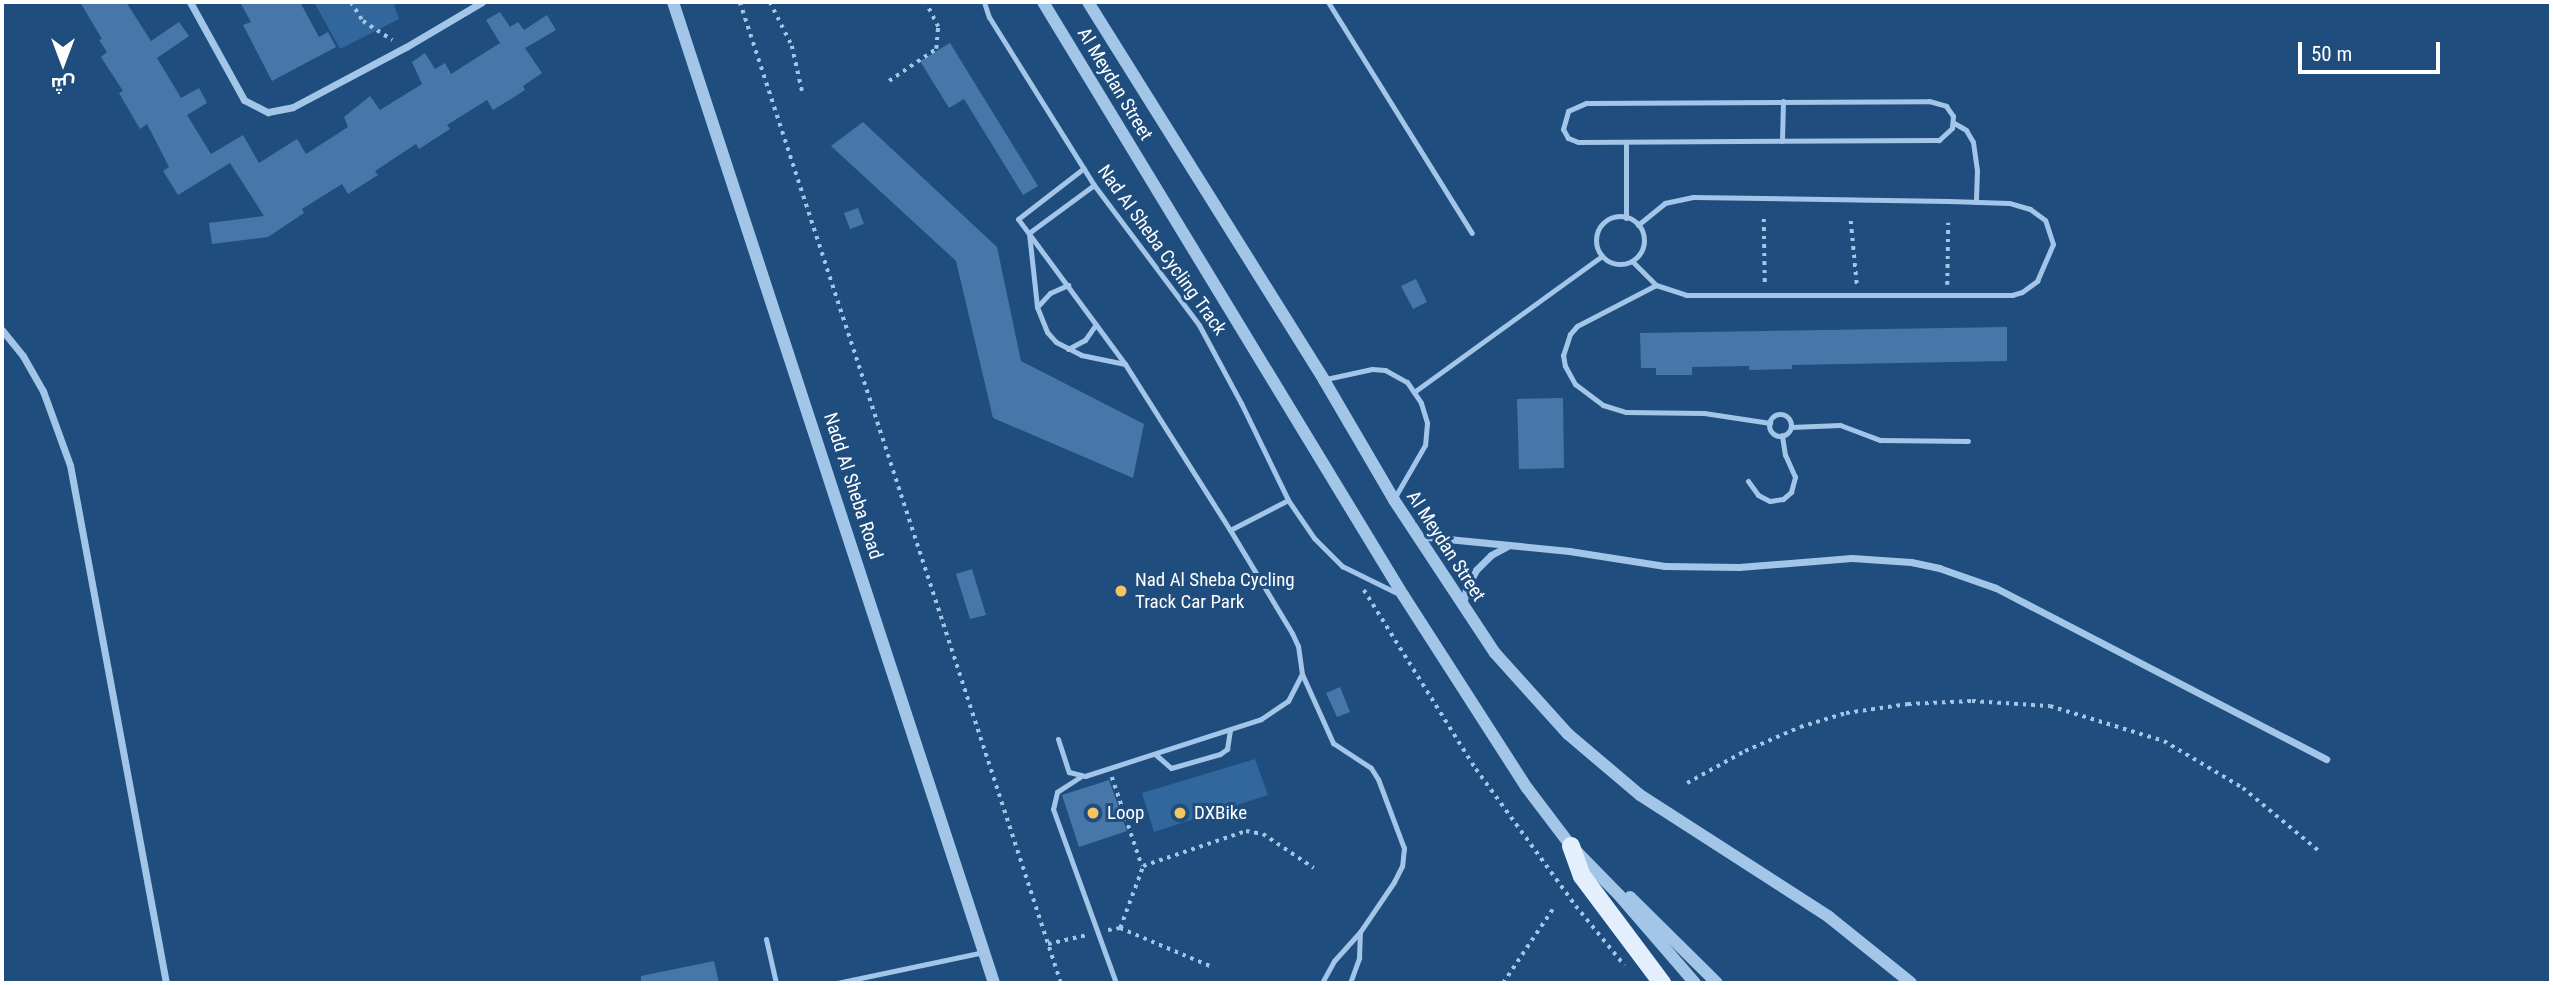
<!DOCTYPE html>
<html>
<head>
<meta charset="utf-8">
<style>
  body { margin:0 }
  #map { position:relative; width:2553px; height:985px; overflow:hidden; background:#1e4d7e; font-family:"Roboto Condensed",Cairo,sans-serif }
  div>[style] { position:absolute }
  [style*='--x'] { left:calc(var(--x)*1px); top:calc(var(--y)*1px); width:calc(var(--w)*1px); rotate:calc(var(--a)*1deg) }
  .green>* { inset:0; background:#31679c }
  .building>* { inset:0; background:#4777a8 }
  .path>* { height:3.5px; margin-top:-1.75px; transform-origin:0; background:repeating-linear-gradient(90deg,#a2c5e8 0 3.5px,transparent 0 8.5px) }
  .service>* { height:5px; margin:-2.5px; padding:0 2.5px; transform-origin:2.5px; border-radius:2.5px; background:#a2c5e8 }
  .service>.ring { margin:-2.5px; padding:0; box-sizing:content-box; background:none; border:5px solid #a2c5e8; border-radius:50% }
  .minor>* { height:7px; margin:-3.5px; padding:0 3.5px; transform-origin:3.5px; border-radius:3.5px; background:#a2c5e8 }
  .tertiary>* { height:12px; margin:-6px; padding:0 6px; transform-origin:6px; border-radius:6px; background:#a2c5e8 }
  .primary>* { height:18px; margin:-9px; padding:0 9px; transform-origin:9px; border-radius:9px; background:#e4effe }
  .dots>* { width:19px; height:19px; translate:-50% -50%; box-sizing:border-box; border:4px solid #1e4d7e; border-radius:50% }
  span { translate:-50% -50%; white-space:nowrap; text-align:center; line-height:1.15; -webkit-text-stroke:6px #1e4d7e; paint-order:stroke }
  .street-label { font-size:19px; color:#fff }
  .poi-label { font-size:19px; color:#fff }
  .left { translate:0 -50%; text-align:left }
  .frame { position:absolute; inset:0; border:4px solid #fff; pointer-events:none }
  .north { position:absolute; left:28px; top:28px; width:70px; height:70px; -webkit-text-stroke:5px #1e4d7e; paint-order:stroke; rotate:180deg; font-size:19px; font-weight:700; line-height:28px; text-align:center; color:#fff }
  .north::after { content:''; display:block; margin:auto; width:24px; height:32px; background:#fff; clip-path:polygon(50% 0,100% 100%,50% 72%,0 100%) }
  .scale { position:absolute; left:2298px; top:42px; width:142px; height:32px; box-sizing:border-box; border:4px solid #fff; border-top:0; padding-left:9px; font-size:21px; line-height:24px; white-space:nowrap; color:#fff; -webkit-text-stroke:5px #1e4d7e; paint-order:stroke }
</style>
</head>
<body>
<div id="map">
  <div class="green">
    <i style="clip-path:polygon(314px 2px,393px 2px,399px 19px,340px 49px)"></i>
    <i style="clip-path:polygon(1255px 759px,1268px 795px,1154px 832px,1142px 793px)"></i>
  </div>
  <div class="building">
    <i style="clip-path:polygon(80px 2px,126px 2px,151px 41px,179px 22px,189px 36px,157px 58px,181px 98px,199px 88px,207px 103px,187px 115px,211px 154px,243px 135px,259px 163px,297px 139px,306px 154px,348px 127px,344px 117px,370px 96px,380px 110px,422px 84px,412px 62px,425px 53px,435px 69px,445px 63px,451px 74px,500px 43px,486px 20px,500px 12px,510px 27px,518px 22px,524px 30px,547px 15px,556px 30px,525px 48px,542px 73px,523px 86px,525px 90px,493px 110px,487px 100px,447px 125px,450px 129px,419px 149px,416px 144px,375px 171px,378px 175px,348px 194px,342px 184px,302px 209px,304px 213px,268px 237px,212px 244px,209px 223px,264px 216px,230px 163px,178px 195px,163px 171px,169px 167px,147px 124px,140px 129px,119px 93px,123px 91px,101px 57px,107px 52px,99px 40px,102px 39px)"></i>
    <i style="clip-path:polygon(240px 2px,300px 2px,319px 37px,328px 32px,336px 47px,272px 81px,243px 25px,251px 22px)"></i>
    <i style="clip-path:polygon(950px 43px,1038px 186px,1023px 195px,964px 99px,949px 108px,920px 61px)"></i>
    <i style="clip-path:polygon(863px 122px,997px 247px,1021px 361px,1144px 424px,1133px 478px,993px 418px,956px 261px,831px 146px)"></i>
    <i style="clip-path:polygon(858px 208px,864px 224px,850px 229px,844px 213px)"></i>
    <i style="clip-path:polygon(1416px 279px,1427px 302px,1413px 309px,1401px 286px)"></i>
    <i style="clip-path:polygon(2007px 327px,2007px 361px,1792px 365px,1792px 369px,1749px 370px,1749px 366px,1692px 367px,1692px 375px,1656px 375px,1656px 368px,1641px 368px,1640px 333px)"></i>
    <i style="clip-path:polygon(1563px 398px,1564px 468px,1519px 469px,1517px 399px)"></i>
    <i style="clip-path:polygon(972px 569px,986px 615px,970px 619px,956px 574px)"></i>
    <i style="clip-path:polygon(1340px 687px,1350px 712px,1337px 717px,1326px 693px)"></i>
    <i style="clip-path:polygon(1109px 780px,1127px 831px,1079px 847px,1062px 795px)"></i>
    <i style="clip-path:polygon(714px 961px,719px 983px,641px 983px,641px 976px)"></i>
  </div>
  <div class="path">
    <i style="--x:351;--y:2;--w:22;--a:58"></i>
    <i style="--x:363;--y:21;--w:35;--a:33"></i>
    <i style="--x:740;--y:2;--w:1032;--a:71.88"></i>
    <i style="--x:770;--y:2;--w:49;--a:63.4"></i>
    <i style="--x:792;--y:46;--w:50;--a:77.3"></i>
    <i style="--x:889;--y:81;--w:57;--a:-34.2"></i>
    <i style="--x:936;--y:49;--w:22;--a:-85"></i>
    <i style="--x:938;--y:27;--w:28;--a:-117"></i>
    <i style="--x:1764;--y:219;--w:64;--a:89.1"></i>
    <i style="--x:1851;--y:221;--w:64;--a:84.6"></i>
    <i style="--x:1947;--y:285;--w:62;--a:-89.1"></i>
    <i style="--x:1364;--y:590;--w:211;--a:58"></i>
    <i style="--x:1476;--y:769;--w:170;--a:53.9"></i>
    <i style="--x:1576;--y:906;--w:77;--a:50.8"></i>
    <i style="--x:1112;--y:777;--w:94;--a:71.4"></i>
    <i style="--x:1687;--y:783;--w:66;--a:-28.9"></i>
    <i style="--x:1745;--y:751;--w:60;--a:-23.6"></i>
    <i style="--x:1800;--y:727;--w:48;--a:-16.9"></i>
    <i style="--x:1846;--y:713;--w:63;--a:-8.3"></i>
    <i style="--x:1908;--y:704;--w:64;--a:-2.7"></i>
    <i style="--x:1972;--y:701;--w:78;--a:3.7"></i>
    <i style="--x:2050;--y:706;--w:119;--a:17.1"></i>
    <i style="--x:2164;--y:741;--w:92;--a:30.7"></i>
    <i style="--x:2243;--y:788;--w:100;--a:39.7"></i>
    <i style="--x:1120;--y:928;--w:98;--a:22.9"></i>
    <i style="--x:1108;--y:930;--w:12;--a:-9"></i>
    <i style="--x:1120;--y:928;--w:66;--a:-69.6"></i>
    <i style="--x:1143;--y:866;--w:109;--a:-18.8"></i>
    <i style="--x:1246;--y:831;--w:17;--a:10"></i>
    <i style="--x:1263;--y:834;--w:61;--a:33.7"></i>
    <i style="--x:1048;--y:944;--w:39;--a:-13"></i>
    <i style="--x:1503;--y:983;--w:92;--a:-56.1"></i>
  </div>
  <div class="service">
    <i style="--x:984;--y:2;--w:16;--a:72"></i>
    <i style="--x:989;--y:17;--w:198;--a:58"></i>
    <i style="--x:1094;--y:185;--w:175;--a:53.1"></i>
    <i style="--x:1199;--y:325;--w:89;--a:61.7"></i>
    <i style="--x:1241;--y:403;--w:108;--a:64.1"></i>
    <i style="--x:1288;--y:500;--w:46;--a:55.6"></i>
    <i style="--x:1314;--y:538;--w:40;--a:45"></i>
    <i style="--x:1342;--y:566;--w:64;--a:26.2"></i>
    <i style="--x:1328;--y:2;--w:272;--a:58.1"></i>
    <i style="--x:1929;--y:101;--w:18;--a:16"></i>
    <i style="--x:1946;--y:106;--w:12;--a:55"></i>
    <i style="--x:1953;--y:116;--w:12;--a:95"></i>
    <i style="--x:1952;--y:128;--w:18;--a:137"></i>
    <i style="--x:1939;--y:140;--w:361;--a:179.7"></i>
    <i style="--x:1578;--y:142;--w:11;--a:-158"></i>
    <i style="--x:1568;--y:138;--w:10;--a:-119"></i>
    <i style="--x:1563;--y:129;--w:19;--a:-74"></i>
    <i style="--x:1568;--y:111;--w:20;--a:-24"></i>
    <i style="--x:1586;--y:103;--w:343;--a:-0.3"></i>
    <i style="--x:1954;--y:123;--w:14;--a:30"></i>
    <i style="--x:1966;--y:130;--w:14;--a:60"></i>
    <i style="--x:1973;--y:142;--w:28;--a:82"></i>
    <i style="--x:1977;--y:170;--w:32;--a:92"></i>
    <i style="--x:1782;--y:141;--w:40;--a:-88.6"></i>
    <i style="--x:1094;--y:185;--w:81;--a:143.6"></i>
    <i style="--x:1029;--y:233;--w:74;--a:83.8"></i>
    <i style="--x:1037;--y:307;--w:27;--a:68"></i>
    <i style="--x:1047;--y:332;--w:13;--a:48"></i>
    <i style="--x:1056;--y:342;--w:28;--a:27"></i>
    <i style="--x:1081;--y:355;--w:45;--a:11.6"></i>
    <i class="ring" style="left:1596px;top:216px;width:43px;height:43px"></i>
    <i style="--x:1626;--y:218;--w:76;--a:-90"></i>
    <i style="--x:1632;--y:261;--w:34;--a:45"></i>
    <i style="--x:1656;--y:285;--w:32;--a:18"></i>
    <i style="--x:1686;--y:295;--w:326;--a:0"></i>
    <i style="--x:2012;--y:295;--w:10;--a:-17"></i>
    <i style="--x:2022;--y:292;--w:19;--a:-36"></i>
    <i style="--x:2037;--y:281;--w:40;--a:-66.6"></i>
    <i style="--x:2053;--y:244;--w:25;--a:-108"></i>
    <i style="--x:2045;--y:220;--w:19;--a:-144"></i>
    <i style="--x:2030;--y:209;--w:22;--a:-164"></i>
    <i style="--x:2009;--y:203;--w:60;--a:-178.1"></i>
    <i style="--x:1949;--y:201;--w:256;--a:-179.1"></i>
    <i style="--x:1693;--y:197;--w:29;--a:168"></i>
    <i style="--x:1665;--y:203;--w:35;--a:141"></i>
    <i style="--x:1656;--y:285;--w:89;--a:152.6"></i>
    <i style="--x:1577;--y:326;--w:11;--a:131"></i>
    <i style="--x:1570;--y:334;--w:22;--a:108"></i>
    <i style="--x:1563;--y:355;--w:11;--a:80"></i>
    <i style="--x:1565;--y:366;--w:21;--a:61"></i>
    <i style="--x:1575;--y:384;--w:35;--a:37"></i>
    <i style="--x:1603;--y:405;--w:24;--a:17"></i>
    <i style="--x:1626;--y:412;--w:78;--a:0.7"></i>
    <i style="--x:1704;--y:413;--w:67;--a:8.6"></i>
    <i style="--x:1037;--y:307;--w:19;--a:-47"></i>
    <i style="--x:1050;--y:293;--w:20;--a:-24"></i>
    <i style="--x:1068;--y:349;--w:19;--a:-28"></i>
    <i style="--x:1085;--y:340;--w:19;--a:-55"></i>
    <i style="--x:1326;--y:379;--w:47;--a:-12.3"></i>
    <i style="--x:1372;--y:369;--w:13;--a:4"></i>
    <i style="--x:1385;--y:370;--w:25;--a:29"></i>
    <i style="--x:1407;--y:382;--w:25;--a:56"></i>
    <i style="--x:1421;--y:403;--w:21;--a:73"></i>
    <i style="--x:1427;--y:423;--w:22;--a:95"></i>
    <i style="--x:1425;--y:445;--w:60;--a:120"></i>
    <i style="--x:1414;--y:392;--w:232;--a:-35.9"></i>
    <i class="ring" style="left:1769px;top:414px;width:17px;height:17px"></i>
    <i style="--x:1791;--y:427;--w:49;--a:-2.3"></i>
    <i style="--x:1840;--y:425;--w:43;--a:20.6"></i>
    <i style="--x:1880;--y:440;--w:88;--a:0.7"></i>
    <i style="--x:1748;--y:481;--w:17;--a:54"></i>
    <i style="--x:1758;--y:495;--w:13;--a:27"></i>
    <i style="--x:1770;--y:501;--w:13;--a:-9"></i>
    <i style="--x:1783;--y:499;--w:11;--a:-41"></i>
    <i style="--x:1791;--y:492;--w:16;--a:-75"></i>
    <i style="--x:1795;--y:477;--w:24;--a:-114"></i>
    <i style="--x:1785;--y:455;--w:20;--a:-99"></i>
    <i style="--x:1230;--y:530;--w:65;--a:-27.3"></i>
    <i style="--x:1302;--y:674;--w:76;--a:65.8"></i>
    <i style="--x:1333;--y:743;--w:45;--a:33.3"></i>
    <i style="--x:1371;--y:768;--w:13;--a:58"></i>
    <i style="--x:1378;--y:779;--w:74;--a:69.4"></i>
    <i style="--x:1404;--y:848;--w:18;--a:96"></i>
    <i style="--x:1402;--y:866;--w:18;--a:117"></i>
    <i style="--x:1394;--y:882;--w:60;--a:124.2"></i>
    <i style="--x:1360;--y:932;--w:39;--a:132"></i>
    <i style="--x:1334;--y:961;--w:25;--a:119"></i>
    <i style="--x:1058;--y:739;--w:35;--a:72"></i>
    <i style="--x:1069;--y:772;--w:16;--a:14"></i>
    <i style="--x:1085;--y:776;--w:185;--a:-17.9"></i>
    <i style="--x:1261;--y:719;--w:32;--a:-34"></i>
    <i style="--x:1288;--y:701;--w:30;--a:-63"></i>
    <i style="--x:1302;--y:674;--w:28;--a:-98"></i>
    <i style="--x:1298;--y:646;--w:14;--a:-115"></i>
    <i style="--x:1292;--y:633;--w:120;--a:-121"></i>
    <i style="--x:1230;--y:530;--w:196;--a:-122.3"></i>
    <i style="--x:1125;--y:364;--w:180;--a:-126.4"></i>
    <i style="--x:1018;--y:219;--w:83;--a:-37.7"></i>
    <i style="--x:1155;--y:754;--w:21;--a:41"></i>
    <i style="--x:1171;--y:768;--w:51;--a:-15.9"></i>
    <i style="--x:1220;--y:754;--w:9;--a:-36"></i>
    <i style="--x:1227;--y:749;--w:20;--a:-81"></i>
    <i style="--x:1080;--y:777;--w:27;--a:147"></i>
    <i style="--x:1057;--y:792;--w:17;--a:103"></i>
    <i style="--x:1053;--y:809;--w:185;--a:70.1"></i>
    <i style="--x:766;--y:939;--w:45;--a:77.2"></i>
    <i style="--x:837;--y:983;--w:150;--a:-11.9"></i>
    <i style="--x:1350;--y:983;--w:27;--a:-70"></i>
    <i style="--x:1359;--y:958;--w:26;--a:-88"></i>
  </div>
  <div class="minor">
    <i style="--x:190;--y:2;--w:112;--a:61.1"></i>
    <i style="--x:244;--y:100;--w:27;--a:27"></i>
    <i style="--x:268;--y:112;--w:25;--a:-11"></i>
    <i style="--x:293;--y:107;--w:128;--a:-28"></i>
    <i style="--x:406;--y:47;--w:88;--a:-30.6"></i>
    <i style="--x:2;--y:330;--w:33;--a:51"></i>
    <i style="--x:23;--y:356;--w:40;--a:60.3"></i>
    <i style="--x:43;--y:391;--w:79;--a:70"></i>
    <i style="--x:70;--y:465;--w:527;--a:79.5"></i>
    <i style="--x:1417;--y:536;--w:153;--a:5.6"></i>
    <i style="--x:1569;--y:551;--w:97;--a:8.9"></i>
    <i style="--x:1665;--y:566;--w:74;--a:0.8"></i>
    <i style="--x:1739;--y:567;--w:113;--a:-4.6"></i>
    <i style="--x:1852;--y:558;--w:59;--a:3.9"></i>
    <i style="--x:1911;--y:562;--w:29;--a:12"></i>
    <i style="--x:1939;--y:568;--w:60;--a:19.3"></i>
    <i style="--x:1996;--y:588;--w:372;--a:27.4"></i>
    <i style="--x:1463;--y:605;--w:16;--a:-79"></i>
    <i style="--x:1466;--y:589;--w:21;--a:-62"></i>
    <i style="--x:1476;--y:570;--w:21;--a:-45"></i>
    <i style="--x:1491;--y:555;--w:17;--a:-28"></i>
  </div>
  <div class="tertiary">
    <i style="--x:673;--y:2;--w:1032;--a:71.88"></i>
    <i style="--x:1043;--y:2;--w:694;--a:58.74"></i>
    <i style="--x:1403;--y:595;--w:229;--a:57.3"></i>
    <i style="--x:1527;--y:788;--w:73;--a:52.8"></i>
    <i style="--x:1571;--y:846;--w:69;--a:45.6"></i>
    <i style="--x:1619;--y:895;--w:116;--a:49.2"></i>
    <i style="--x:1088;--y:2;--w:446;--a:58"></i>
    <i style="--x:1324;--y:380;--w:139;--a:59.7"></i>
    <i style="--x:1394;--y:500;--w:183;--a:56.6"></i>
    <i style="--x:1495;--y:653;--w:109;--a:48"></i>
    <i style="--x:1568;--y:734;--w:94;--a:40.3"></i>
    <i style="--x:1640;--y:795;--w:225;--a:32.8"></i>
    <i style="--x:1829;--y:917;--w:105;--a:38.8"></i>
    <i style="--x:1630;--y:897;--w:122;--a:44.7"></i>
  </div>
  <div class="primary">
    <i style="--x:1571;--y:846;--w:32;--a:70"></i>
    <i style="--x:1582;--y:876;--w:134;--a:53.2"></i>
  </div>
  <div class="dots">
    <i style="left:1121px;top:591px;background:#f6c461"></i>
    <i style="left:1093px;top:813px;background:#f6c461"></i>
    <i style="left:1180px;top:813px;background:#f6c461"></i>
  </div>
  <div class="street-label">
    <span style="left:1115px;top:84px;rotate:59deg">Al Meydan Street</span>
    <span style="left:1162px;top:250px;rotate:54deg">Nad Al Sheba Cycling Track</span>
    <span style="left:853px;top:486px;rotate:72deg">Nadd Al Sheba Road</span>
    <span style="left:1446px;top:546px;rotate:57deg">Al Meydan Street</span>
  </div>
  <div class="poi-label">
    <span class="left" style="left:1135px;top:591px">Nad Al Sheba Cycling<br>Track Car Park</span>
    <span class="left" style="left:1107px;top:813px">Loop</span>
    <span class="left" style="left:1194px;top:813px">DXBike</span>
  </div>
  <div class="frame"></div>
  <div class="north">ش</div>
  <div class="scale">50 m</div>
</div>
</body>
</html>
